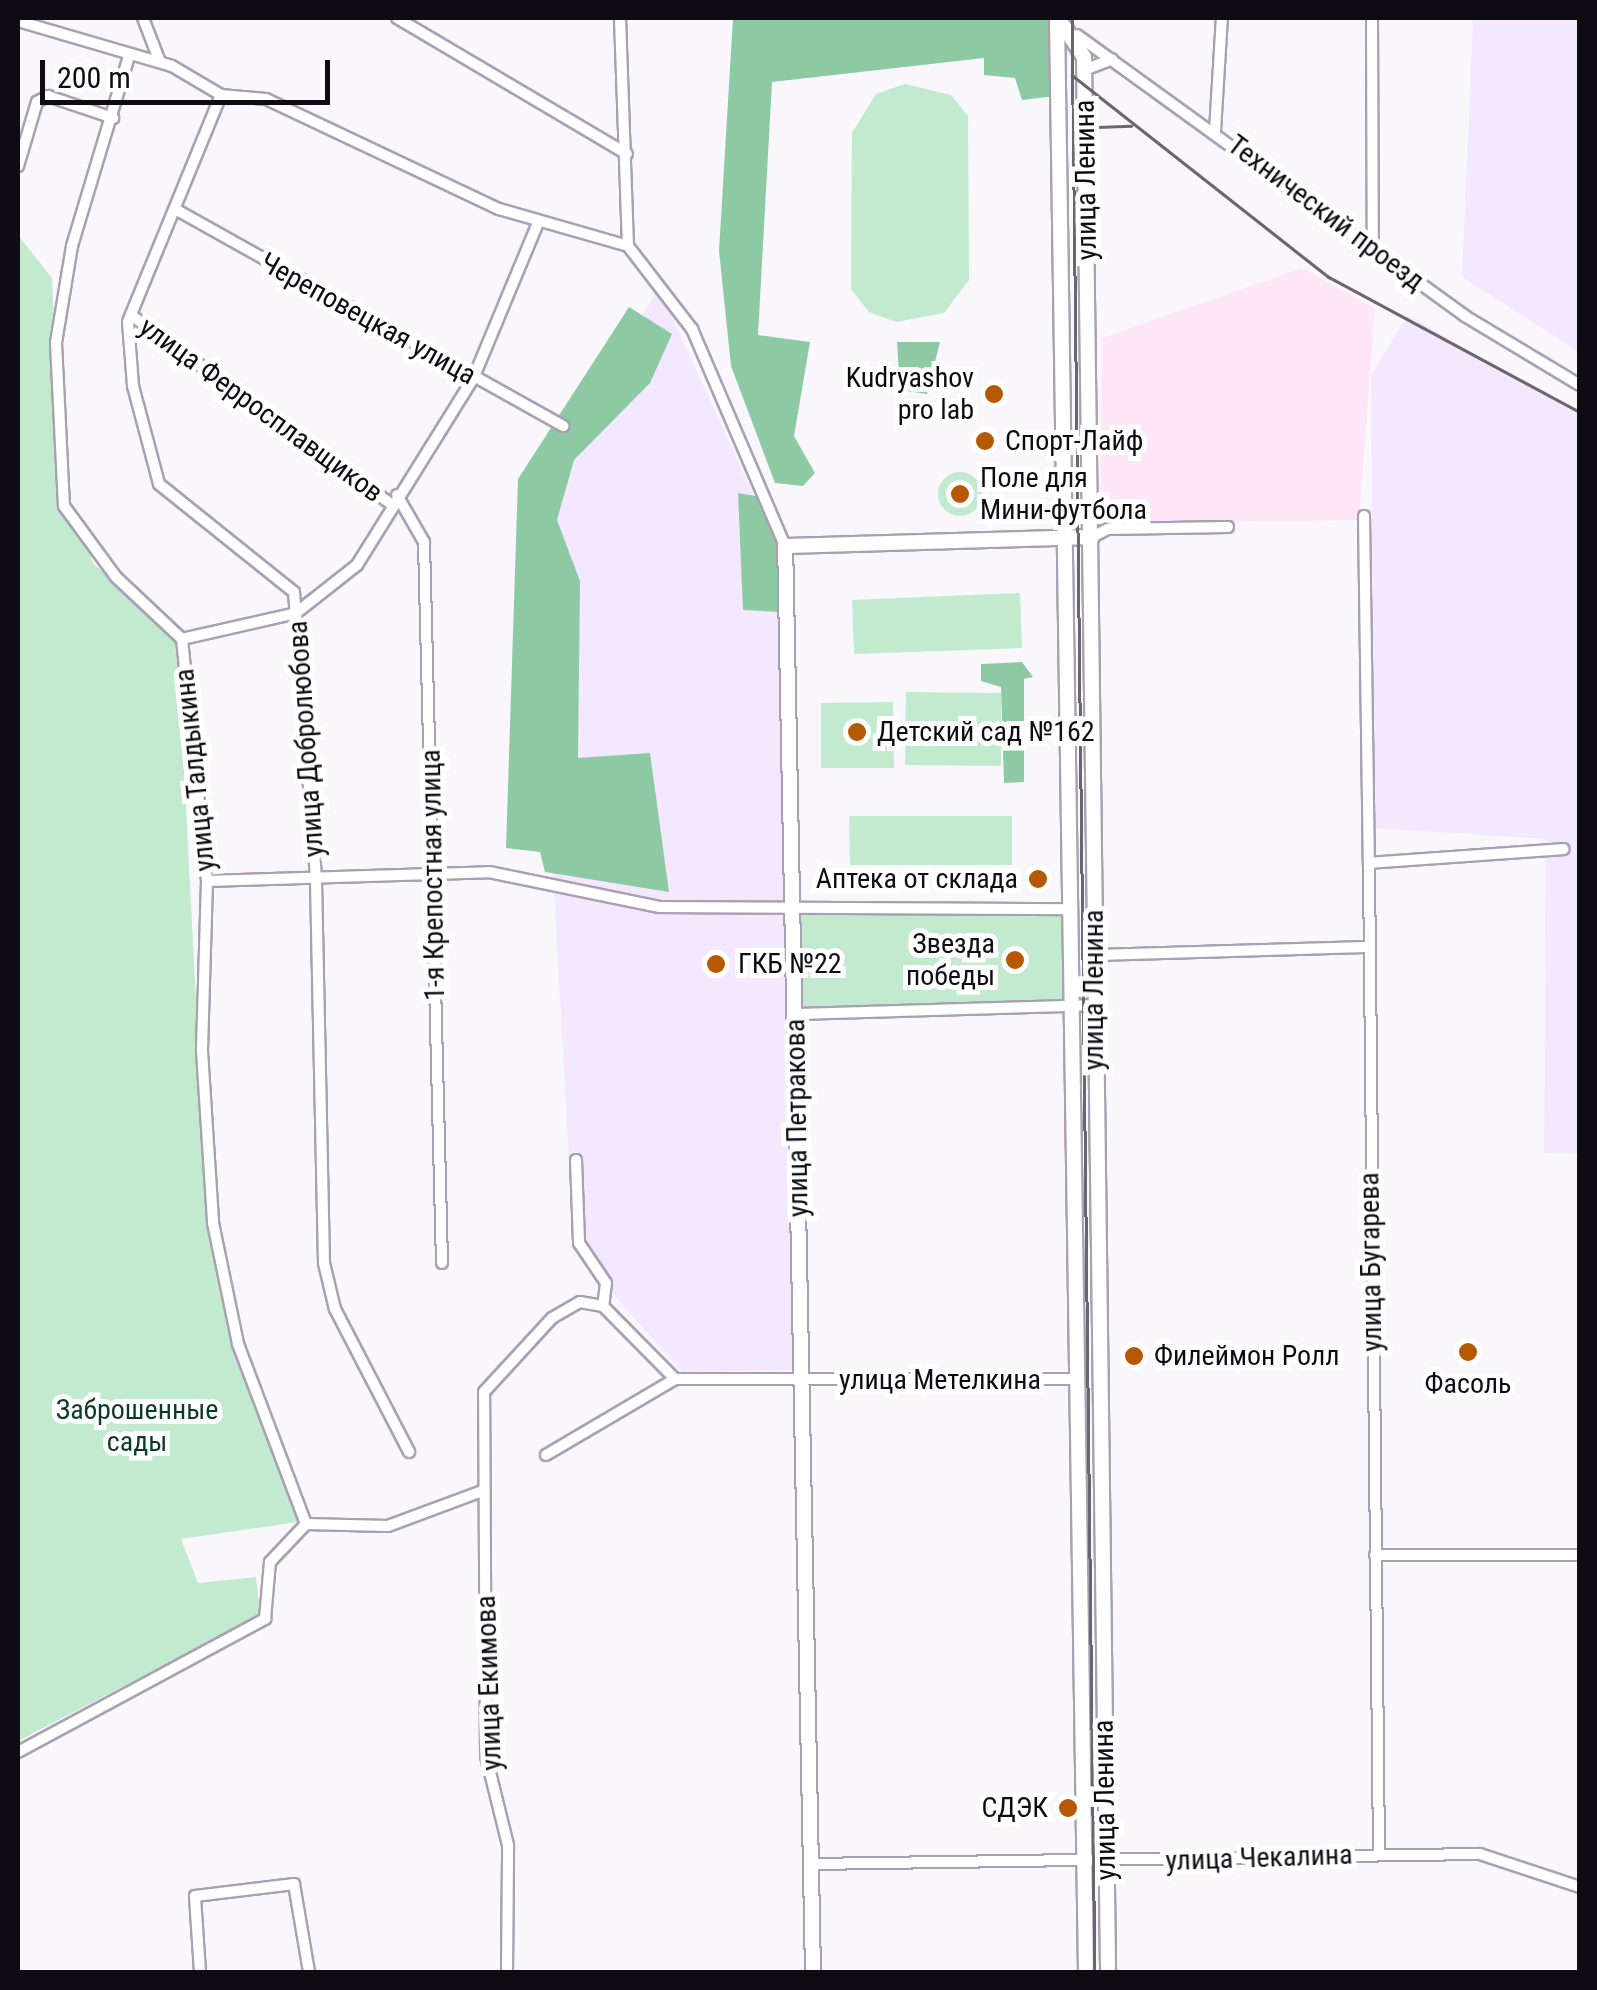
<!DOCTYPE html>
<html>
<head>
<meta charset="utf-8">
<style>
  body { margin:0 }
  #map { position:relative; width:1597px; height:1990px; overflow:hidden; background:#faf7fc; font-family:"Roboto Condensed",sans-serif }
  div>[style] { position:absolute }
  [style*='--x'] { left:calc(var(--x)*1px); top:calc(var(--y)*1px); width:calc(var(--w)*1px); rotate:calc(var(--a)*1deg) }
  .commercial>* { inset:0; background:#fde7f6 }
  .built>* { inset:0; background:#f3e8ff }
  .green>* { inset:0; background:#c1eacf }
  .round { border-radius:50% }
  .forest>* { inset:0; background:#8dcaa4 }
  .roads { filter:drop-shadow(2px 0 #aaa0b4) drop-shadow(-2px 0 #aaa0b4) drop-shadow(0 2px #aaa0b4) drop-shadow(0 -2px #aaa0b4) }
  .street>* { height:10px; margin:-5px; padding:0 5px; transform-origin:5px; border-radius:5px; background:#fff }
  .secondary>* { height:14px; margin:-7px; padding:0 7px; transform-origin:7px; border-radius:7px; background:#fff }
  .tram>* { height:2.5px; margin:-1.25px; padding:0 1.25px; transform-origin:1.25px; border-radius:1.25px; background:#69666c }
  .dots>* { width:28px; height:28px; translate:-50% -50%; box-sizing:border-box; border:5px solid #fff; border-radius:50% }
  span { translate:-50% -50%; white-space:nowrap; text-align:center; line-height:1.15; -webkit-text-stroke:10px #fff; paint-order:stroke }
  .street-label { font-size:28px; color:#0e0b12 }
  .poi-label { font-size:28px; color:#0e0b12 }
  .right { translate:-100% -50%; text-align:right }
  .left { translate:0 -50%; text-align:left }
  .park-label { font-size:28px; color:#0a3c23 }
  .frame { position:absolute; inset:0; border:20px solid #0e0b12; pointer-events:none }
  .scale { position:absolute; left:40px; top:60px; width:290px; height:45px; box-sizing:border-box; border:5px solid #0e0b12; border-top:0; padding-left:12px; font-size:30px; line-height:35px; white-space:nowrap; color:#0e0b12; -webkit-text-stroke:8px #fff; paint-order:stroke }
</style>
</head>
<body>
<div id="map">
  <div class="commercial">
    <i style="clip-path:polygon(1302px 268px,1375px 308px,1359px 520px,1100px 524px,1102px 338px)"></i>
  </div>
  <div class="built">
    <i style="clip-path:polygon(1473px 18px,1579px 18px,1579px 352px,1462px 277px)"></i>
    <i style="clip-path:polygon(659px 288px,778px 549px,796px 1370px,682px 1372px,574px 1250px,532px 496px)"></i>
    <i style="clip-path:polygon(1408px 315px,1579px 415px,1579px 1154px,1544px 1153px,1546px 839px,1374px 828px,1371px 375px)"></i>
  </div>
  <div class="green">
    <i style="clip-path:polygon(905px 84px,951px 95px,968px 116px,969px 280px,944px 313px,896px 322px,869px 312px,851px 289px,852px 133px,876px 94px)"></i>
    <i style="clip-path:polygon(18px 235px,52px 278px,60px 473px,93px 563px,177px 639px,207px 1208px,241px 1360px,298px 1522px,181px 1539px,198px 1583px,256px 1577px,260px 1615px,18px 1741px)"></i>
    <i class="round" style="left:938px;top:472px;width:44px;height:44px"></i>
    <i style="clip-path:polygon(1020px 593px,1022px 648px,854px 654px,852px 600px)"></i>
    <i style="clip-path:polygon(906px 692px,1001px 693px,1001px 766px,905px 765px)"></i>
    <i style="clip-path:polygon(893px 702px,894px 768px,821px 768px,821px 703px)"></i>
    <i style="clip-path:polygon(849px 816px,1012px 816px,1012px 865px,850px 865px)"></i>
    <i style="clip-path:polygon(801px 911px,1065px 912px,1065px 1006px,802px 1011px)"></i>
  </div>
  <div class="forest">
    <i style="clip-path:polygon(733px 18px,1048px 18px,1055px 96px,1022px 100px,1015px 78px,984px 75px,984px 58px,772px 82px,758px 335px,810px 342px,794px 436px,815px 473px,803px 486px,775px 483px,731px 366px,719px 251px)"></i>
    <i style="clip-path:polygon(629px 307px,672px 334px,650px 383px,574px 460px,557px 520px,580px 581px,578px 758px,650px 753px,669px 892px,545px 872px,540px 852px,506px 848px,518px 479px)"></i>
    <i style="clip-path:polygon(897px 342px,940px 342px,927px 394px,900px 390px)"></i>
    <i style="clip-path:polygon(738px 493px,761px 497px,781px 546px,781px 612px,743px 610px)"></i>
    <i style="clip-path:polygon(1022px 662px,1033px 677px,1024px 679px,1024px 782px,1004px 783px,1001px 687px,981px 681px,981px 664px)"></i>
  </div>
  <div class="roads">
    <div class="street">
      <i style="--x:143;--y:18;--w:47;--a:68.9"></i>
      <i style="--x:397;--y:18;--w:267;--a:30.6"></i>
      <i style="--x:620;--y:18;--w:228;--a:88"></i>
      <i style="--x:1372;--y:18;--w:233;--a:89.8"></i>
      <i style="--x:18;--y:21;--w:160;--a:16.3"></i>
      <i style="--x:172;--y:66;--w:57;--a:30.6"></i>
      <i style="--x:221;--y:95;--w:45;--a:5.1"></i>
      <i style="--x:266;--y:99;--w:258;--a:25.3"></i>
      <i style="--x:499;--y:209;--w:134;--a:16"></i>
      <i style="--x:1077;--y:35;--w:479;--a:35.9"></i>
      <i style="--x:1465;--y:316;--w:134;--a:31"></i>
      <i style="--x:129;--y:56;--w:198;--a:106.7"></i>
      <i style="--x:72;--y:246;--w:98;--a:99.4"></i>
      <i style="--x:56;--y:343;--w:163;--a:87.2"></i>
      <i style="--x:64;--y:506;--w:88;--a:53.8"></i>
      <i style="--x:116;--y:577;--w:91;--a:43.2"></i>
      <i style="--x:182;--y:639;--w:243;--a:84.1"></i>
      <i style="--x:207;--y:881;--w:170;--a:91.7"></i>
      <i style="--x:202;--y:1051;--w:172;--a:86.3"></i>
      <i style="--x:213;--y:1223;--w:124;--a:78.3"></i>
      <i style="--x:238;--y:1344;--w:192;--a:69.3"></i>
      <i style="--x:1084;--y:70;--w:30;--a:-21"></i>
      <i style="--x:221;--y:95;--w:245;--a:112.3"></i>
      <i style="--x:128;--y:322;--w:64;--a:85.5"></i>
      <i style="--x:133;--y:386;--w:101;--a:75.1"></i>
      <i style="--x:159;--y:484;--w:173;--a:38.7"></i>
      <i style="--x:294;--y:592;--w:290;--a:85.6"></i>
      <i style="--x:316;--y:881;--w:382;--a:88.8"></i>
      <i style="--x:324;--y:1263;--w:47;--a:76.6"></i>
      <i style="--x:335;--y:1309;--w:161;--a:62.6"></i>
      <i style="--x:1215;--y:131;--w:113;--a:-86.5"></i>
      <i style="--x:18;--y:166;--w:67;--a:-73.5"></i>
      <i style="--x:37;--y:102;--w:13;--a:-29"></i>
      <i style="--x:48;--y:96;--w:69;--a:18.7"></i>
      <i style="--x:175;--y:209;--w:445;--a:29.2"></i>
      <i style="--x:628;--y:246;--w:105;--a:52.4"></i>
      <i style="--x:692;--y:329;--w:236;--a:66.8"></i>
      <i style="--x:131;--y:315;--w:321;--a:36"></i>
      <i style="--x:397;--y:495;--w:54;--a:60.1"></i>
      <i style="--x:424;--y:542;--w:721;--a:88.57"></i>
      <i style="--x:1364;--y:516;--w:347;--a:89.2"></i>
      <i style="--x:1092;--y:537;--w:18;--a:-27"></i>
      <i style="--x:1108;--y:529;--w:120;--a:-1"></i>
      <i style="--x:182;--y:639;--w:117;--a:-12.8"></i>
      <i style="--x:296;--y:613;--w:78;--a:-38.2"></i>
      <i style="--x:357;--y:565;--w:219;--a:-58.1"></i>
      <i style="--x:473;--y:379;--w:169;--a:-67.4"></i>
      <i style="--x:207;--y:881;--w:282;--a:-1.8"></i>
      <i style="--x:489;--y:872;--w:174;--a:11.6"></i>
      <i style="--x:659;--y:907;--w:413;--a:0.3"></i>
      <i style="--x:1094;--y:955;--w:275;--a:-1.7"></i>
      <i style="--x:795;--y:1014;--w:299;--a:-1.7"></i>
      <i style="--x:576;--y:1160;--w:83;--a:87.9"></i>
      <i style="--x:579;--y:1243;--w:48;--a:56"></i>
      <i style="--x:606;--y:1283;--w:23;--a:97"></i>
      <i style="--x:546;--y:1455;--w:150;--a:-30.5"></i>
      <i style="--x:306;--y:1524;--w:82;--a:1.4"></i>
      <i style="--x:388;--y:1526;--w:103;--a:-20.4"></i>
      <i style="--x:1375;--y:1555;--w:205;--a:0"></i>
      <i style="--x:18;--y:1752;--w:281;--a:-28.3"></i>
      <i style="--x:265;--y:1619;--w:57;--a:-85"></i>
      <i style="--x:270;--y:1562;--w:52;--a:-46.5"></i>
      <i style="--x:1379;--y:1855;--w:992;--a:-90.58"></i>
      <i style="--x:1369;--y:863;--w:195;--a:-4.1"></i>
      <i style="--x:812;--y:1864;--w:668;--a:-0.86"></i>
      <i style="--x:1480;--y:1854;--w:105;--a:18.3"></i>
      <i style="--x:200;--y:1972;--w:76;--a:-93.8"></i>
      <i style="--x:195;--y:1896;--w:100;--a:-6.9"></i>
      <i style="--x:294;--y:1884;--w:89;--a:80.3"></i>
      <i style="--x:507;--y:1972;--w:127;--a:-89.5"></i>
      <i style="--x:508;--y:1845;--w:92;--a:-103.9"></i>
      <i style="--x:486;--y:1756;--w:364;--a:-90.3"></i>
      <i style="--x:484;--y:1392;--w:100;--a:-47.4"></i>
      <i style="--x:552;--y:1318;--w:32;--a:-30"></i>
      <i style="--x:580;--y:1302;--w:23;--a:10"></i>
      <i style="--x:603;--y:1306;--w:103;--a:45.4"></i>
      <i style="--x:675;--y:1379;--w:402;--a:0"></i>
    </div>
    <div class="secondary">
      <i style="--x:1057;--y:18;--w:1954;--a:89.15"></i>
      <i style="--x:1058;--y:18;--w:47;--a:56.3"></i>
      <i style="--x:1084;--y:57;--w:1915;--a:89.28"></i>
      <i style="--x:813;--y:1972;--w:1426;--a:-91.12"></i>
      <i style="--x:785;--y:546;--w:307;--a:-1.7"></i>
    </div>
  </div>
  <div class="tram">
    <i style="--x:1072;--y:18;--w:1954;--a:89.33"></i>
    <i style="--x:1072;--y:75;--w:327;--a:38.2"></i>
    <i style="--x:1329;--y:277;--w:285;--a:28.3"></i>
    <i style="--x:1077;--y:152;--w:32;--a:-51"></i>
    <i style="--x:1097;--y:127;--w:34;--a:-2"></i>
  </div>
  <div class="dots">
    <i style="left:994px;top:394px;background:#b55800"></i>
    <i style="left:985px;top:441px;background:#b55800"></i>
    <i style="left:960px;top:494px;background:#b55800"></i>
    <i style="left:857px;top:732px;background:#b55800"></i>
    <i style="left:1038px;top:879px;background:#b55800"></i>
    <i style="left:1015px;top:960px;background:#b55800"></i>
    <i style="left:716px;top:964px;background:#b55800"></i>
    <i style="left:1468px;top:1352px;background:#b55800"></i>
    <i style="left:1134px;top:1356px;background:#b55800"></i>
    <i style="left:1068px;top:1808px;background:#b55800"></i>
  </div>
  <div class="street-label">
    <span style="left:1086px;top:180px;rotate:-91deg">улица Ленина</span>
    <span style="left:1326px;top:213px;rotate:37deg">Технический проезд</span>
    <span style="left:368px;top:319px;rotate:29deg">Череповецкая улица</span>
    <span style="left:261px;top:410px;rotate:36deg">улица Ферросплавщиков</span>
    <span style="left:306px;top:739px;rotate:-94deg">улица Добролюбова</span>
    <span style="left:195px;top:770px;rotate:-96deg">улица Талдыкина</span>
    <span style="left:433px;top:875px;rotate:-91deg">1-я Крепостная улица</span>
    <span style="left:1094px;top:990px;rotate:-90deg">улица Ленина</span>
    <span style="left:797px;top:1118px;rotate:-91deg">улица Петракова</span>
    <span style="left:1371px;top:1262px;rotate:-91deg">улица Бугарева</span>
    <span style="left:940px;top:1380px">улица Метелкина</span>
    <span style="left:489px;top:1683px;rotate:-92deg">улица Екимова</span>
    <span style="left:1105px;top:1800px;rotate:-91deg">улица Ленина</span>
    <span style="left:1259px;top:1858px;rotate:-2deg">улица Чекалина</span>
  </div>
  <div class="poi-label">
    <span class="right" style="left:974px;top:394px">Kudryashov<br>pro lab</span>
    <span class="left" style="left:1005px;top:441px">Спорт-Лайф</span>
    <span class="left" style="left:980px;top:494px">Поле для<br>Мини-футбола</span>
    <span class="left" style="left:877px;top:732px">Детский сад №162</span>
    <span class="right" style="left:1018px;top:879px">Аптека от склада</span>
    <span class="right" style="left:995px;top:960px">Звезда<br>победы</span>
    <span class="left" style="left:738px;top:964px">ГКБ №22</span>
    <span class="left" style="left:1154px;top:1356px">Филеймон Ролл</span>
    <span style="left:1468px;top:1384px">Фасоль</span>
    <span class="right" style="left:1048px;top:1808px">СДЭК</span>
  </div>
  <div class="park-label">
    <span style="left:137px;top:1426px">Заброшенные<br>сады</span>
  </div>
  <div class="frame"></div>
  <div class="scale">200 m</div>
</div>
</body>
</html>
